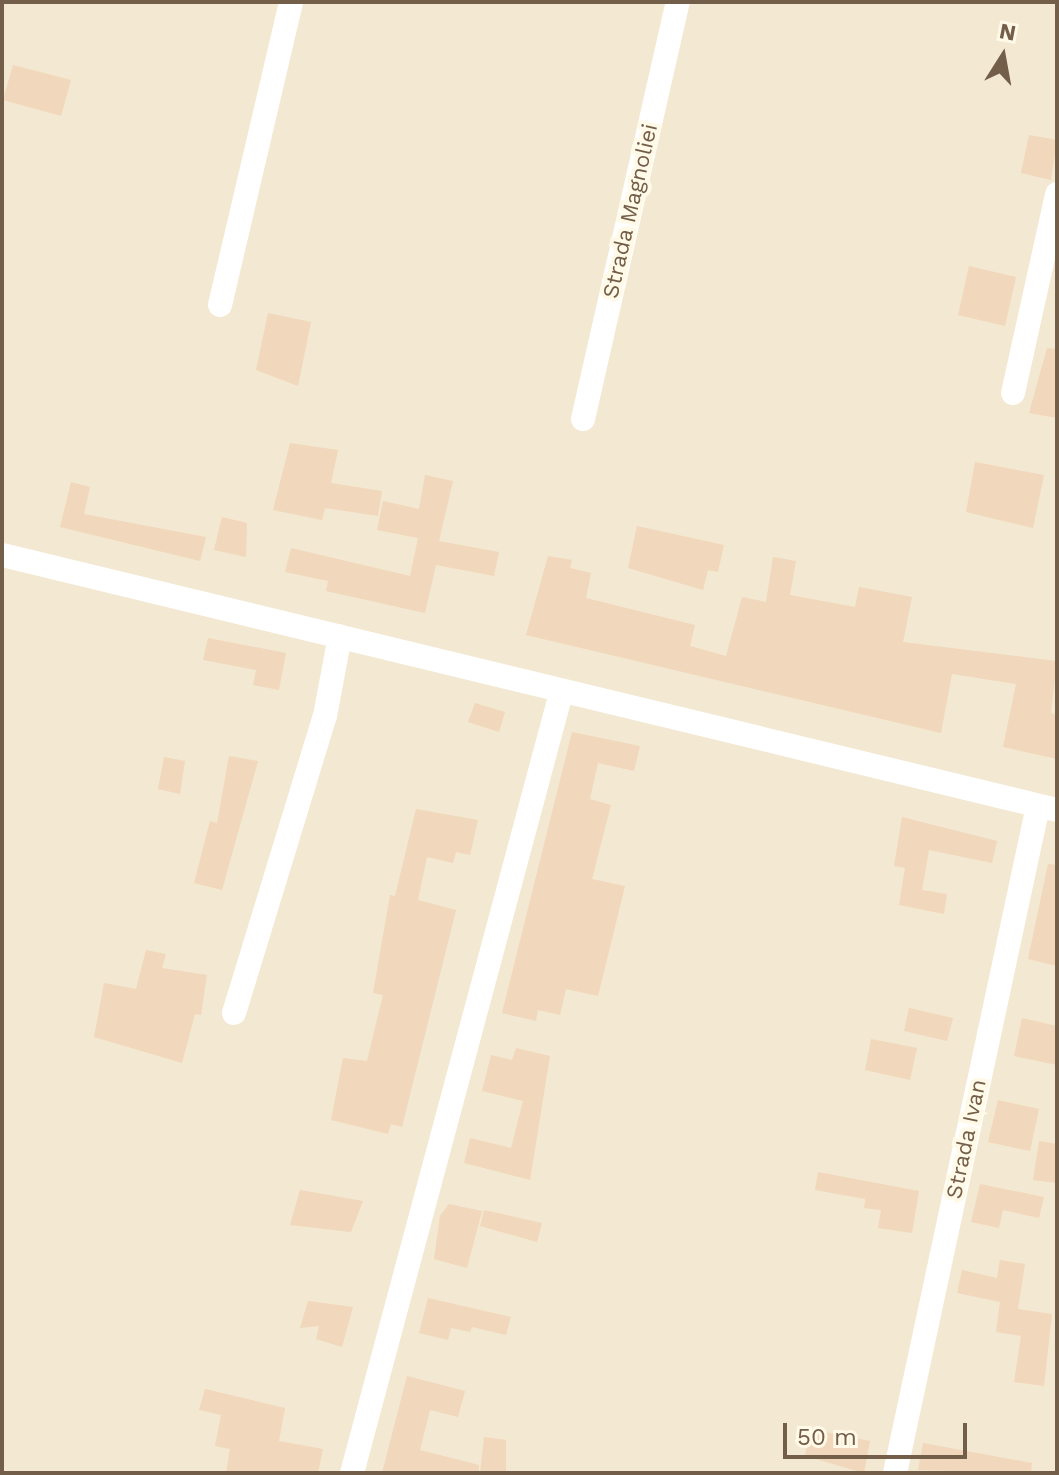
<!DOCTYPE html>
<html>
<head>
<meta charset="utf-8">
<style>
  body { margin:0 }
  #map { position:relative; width:1059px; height:1475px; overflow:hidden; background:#fcf5e2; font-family:"Work Sans",sans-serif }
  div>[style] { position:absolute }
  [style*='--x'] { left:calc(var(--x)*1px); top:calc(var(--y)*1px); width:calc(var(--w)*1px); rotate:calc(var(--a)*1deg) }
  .residential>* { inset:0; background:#f3e8d1 }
  .building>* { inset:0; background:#f1d7bb }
  .minor>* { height:24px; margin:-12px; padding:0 12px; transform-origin:12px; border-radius:12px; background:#fff }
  span { translate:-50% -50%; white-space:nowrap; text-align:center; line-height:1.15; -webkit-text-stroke:8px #fff9e8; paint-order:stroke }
  .street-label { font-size:22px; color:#735e49 }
  .frame { position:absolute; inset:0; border:4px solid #735e49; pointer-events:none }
  .north { position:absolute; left:963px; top:16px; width:80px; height:80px; -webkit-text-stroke:6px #fff9e8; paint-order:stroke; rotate:11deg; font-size:22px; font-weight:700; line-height:32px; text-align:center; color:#735e49 }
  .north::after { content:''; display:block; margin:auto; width:28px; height:36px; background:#735e49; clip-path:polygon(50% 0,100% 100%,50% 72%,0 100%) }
  .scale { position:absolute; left:783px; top:1423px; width:184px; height:36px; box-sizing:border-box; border:4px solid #735e49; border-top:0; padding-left:10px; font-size:24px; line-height:28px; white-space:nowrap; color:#735e49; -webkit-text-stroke:6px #fff9e8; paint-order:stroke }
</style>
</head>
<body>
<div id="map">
  <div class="residential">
    <i style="clip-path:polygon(2px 2px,1057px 2px,1057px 1473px,2px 1473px)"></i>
  </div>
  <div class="building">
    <i style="clip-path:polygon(13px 65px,71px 80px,61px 116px,3px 100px)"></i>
    <i style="clip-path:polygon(1029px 135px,1057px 140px,1051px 180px,1021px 173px)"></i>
    <i style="clip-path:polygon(969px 266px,1016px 277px,1005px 326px,958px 315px)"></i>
    <i style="clip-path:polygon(268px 313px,311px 322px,298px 386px,256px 370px)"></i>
    <i style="clip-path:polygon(1047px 348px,1057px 349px,1057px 418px,1029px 413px)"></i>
    <i style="clip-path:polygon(290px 443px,338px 450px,331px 483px,382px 491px,378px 516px,325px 508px,322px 520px,273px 510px)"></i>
    <i style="clip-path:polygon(975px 462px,1044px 475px,1033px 528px,966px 512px)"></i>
    <i style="clip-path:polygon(425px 475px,453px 481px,439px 541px,499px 552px,494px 576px,436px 565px,425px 613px,326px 591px,328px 581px,285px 572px,291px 548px,410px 576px,418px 538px,377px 530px,383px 501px,419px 509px)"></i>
    <i style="clip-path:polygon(71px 482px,90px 487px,84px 514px,206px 537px,200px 561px,60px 527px)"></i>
    <i style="clip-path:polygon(222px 517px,247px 523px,246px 557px,214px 550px)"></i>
    <i style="clip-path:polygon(637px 526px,724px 545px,718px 572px,708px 570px,703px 590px,628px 568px)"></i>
    <i style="clip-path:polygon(548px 556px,572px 560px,570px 568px,591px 573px,586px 598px,695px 625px,690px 646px,726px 656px,742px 597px,766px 602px,773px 557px,796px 561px,790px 595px,855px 607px,859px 587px,912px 597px,903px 642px,1057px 661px,1051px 713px,1057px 715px,1057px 759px,1003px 747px,1016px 684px,952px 674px,941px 733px,526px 635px)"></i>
    <i style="clip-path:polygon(208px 638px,286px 653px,279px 690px,253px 685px,256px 670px,203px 660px)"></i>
    <i style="clip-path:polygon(475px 703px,505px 712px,499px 732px,468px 722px)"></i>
    <i style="clip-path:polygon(572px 732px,640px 746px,634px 771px,598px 763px,590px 799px,611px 805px,592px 879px,625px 886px,598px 996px,566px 989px,560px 1015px,538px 1010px,536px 1021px,502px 1013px)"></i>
    <i style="clip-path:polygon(229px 756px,258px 761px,222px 890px,194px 883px,210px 821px,217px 823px)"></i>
    <i style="clip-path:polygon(164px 757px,185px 761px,180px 794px,158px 789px)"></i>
    <i style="clip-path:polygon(416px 809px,478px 820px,470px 855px,456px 852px,453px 863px,427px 857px,418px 900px,456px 910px,402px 1127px,391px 1124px,388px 1134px,331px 1120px,343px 1058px,367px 1061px,383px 995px,373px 993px,390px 895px,395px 896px)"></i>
    <i style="clip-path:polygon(902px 817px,997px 841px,992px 863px,929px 850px,922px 890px,947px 894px,944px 914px,899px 905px,905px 868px,894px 866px)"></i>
    <i style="clip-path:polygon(1048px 864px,1057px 865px,1057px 966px,1028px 959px)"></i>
    <i style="clip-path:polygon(146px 950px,166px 954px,162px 968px,207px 975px,201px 1015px,195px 1014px,182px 1063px,94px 1037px,104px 983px,136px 989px)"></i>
    <i style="clip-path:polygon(909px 1008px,953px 1018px,947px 1041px,904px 1031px)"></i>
    <i style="clip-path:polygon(1022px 1018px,1057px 1026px,1057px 1065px,1014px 1056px)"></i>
    <i style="clip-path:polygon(871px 1039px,917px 1048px,910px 1080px,865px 1070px)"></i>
    <i style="clip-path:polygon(516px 1048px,550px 1056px,530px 1180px,464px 1163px,470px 1138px,511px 1148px,523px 1101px,482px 1091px,491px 1055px,512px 1060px)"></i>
    <i style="clip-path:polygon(998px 1100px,1039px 1109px,1030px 1151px,988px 1142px)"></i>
    <i style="clip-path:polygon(1039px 1141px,1057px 1144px,1057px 1183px,1033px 1180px)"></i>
    <i style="clip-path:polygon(818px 1172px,919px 1191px,912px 1233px,878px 1228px,881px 1210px,864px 1208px,867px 1188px,865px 1199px,815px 1190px)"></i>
    <i style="clip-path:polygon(980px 1184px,1044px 1197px,1039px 1218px,1003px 1210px,999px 1228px,971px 1222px)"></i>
    <i style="clip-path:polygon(300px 1190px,363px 1201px,351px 1232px,290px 1225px)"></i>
    <i style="clip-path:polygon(449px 1204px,482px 1211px,467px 1268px,434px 1259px,440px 1216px)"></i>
    <i style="clip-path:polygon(484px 1210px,542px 1223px,537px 1242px,480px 1226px)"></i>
    <i style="clip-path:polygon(1000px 1260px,1025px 1264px,1018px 1309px,1052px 1314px,1044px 1386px,1014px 1382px,1021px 1336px,996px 1332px,1000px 1302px,957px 1293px,962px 1270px,997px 1278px)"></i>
    <i style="clip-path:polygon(428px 1298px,511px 1317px,506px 1335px,472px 1327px,470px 1332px,451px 1328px,448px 1340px,419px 1333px)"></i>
    <i style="clip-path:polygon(308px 1301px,353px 1307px,342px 1347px,316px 1339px,319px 1326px,300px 1328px)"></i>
    <i style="clip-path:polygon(407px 1376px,465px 1391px,458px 1417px,430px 1410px,420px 1450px,479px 1465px,479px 1473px,382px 1473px)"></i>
    <i style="clip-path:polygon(205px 1389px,285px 1408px,279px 1441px,323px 1449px,318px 1473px,226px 1473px,230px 1449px,215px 1446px,221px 1415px,199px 1410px)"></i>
    <i style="clip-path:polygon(810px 1429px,870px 1441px,864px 1473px,805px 1456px)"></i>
    <i style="clip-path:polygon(484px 1437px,506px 1440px,506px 1473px,480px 1473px)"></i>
    <i style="clip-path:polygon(923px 1443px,1032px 1463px,1031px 1473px,918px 1470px)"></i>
  </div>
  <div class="minor">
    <i style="--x:220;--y:305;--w:311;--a:-76.8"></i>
    <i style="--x:1013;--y:393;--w:204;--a:-77.5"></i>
    <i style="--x:583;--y:419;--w:428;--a:-77.2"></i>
    <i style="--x:2;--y:555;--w:1085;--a:13.59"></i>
    <i style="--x:234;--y:1013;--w:311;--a:-73"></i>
    <i style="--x:325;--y:716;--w:81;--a:-79.4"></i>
    <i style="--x:352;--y:1473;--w:808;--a:-75"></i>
    <i style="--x:895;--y:1473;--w:682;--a:-77.9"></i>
  </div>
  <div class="street-label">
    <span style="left:630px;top:211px;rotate:-77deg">Strada Magnoliei</span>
    <span style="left:966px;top:1139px;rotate:-78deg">Strada Ivan</span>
  </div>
  <div class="frame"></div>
  <div class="north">N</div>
  <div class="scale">50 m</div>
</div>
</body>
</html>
